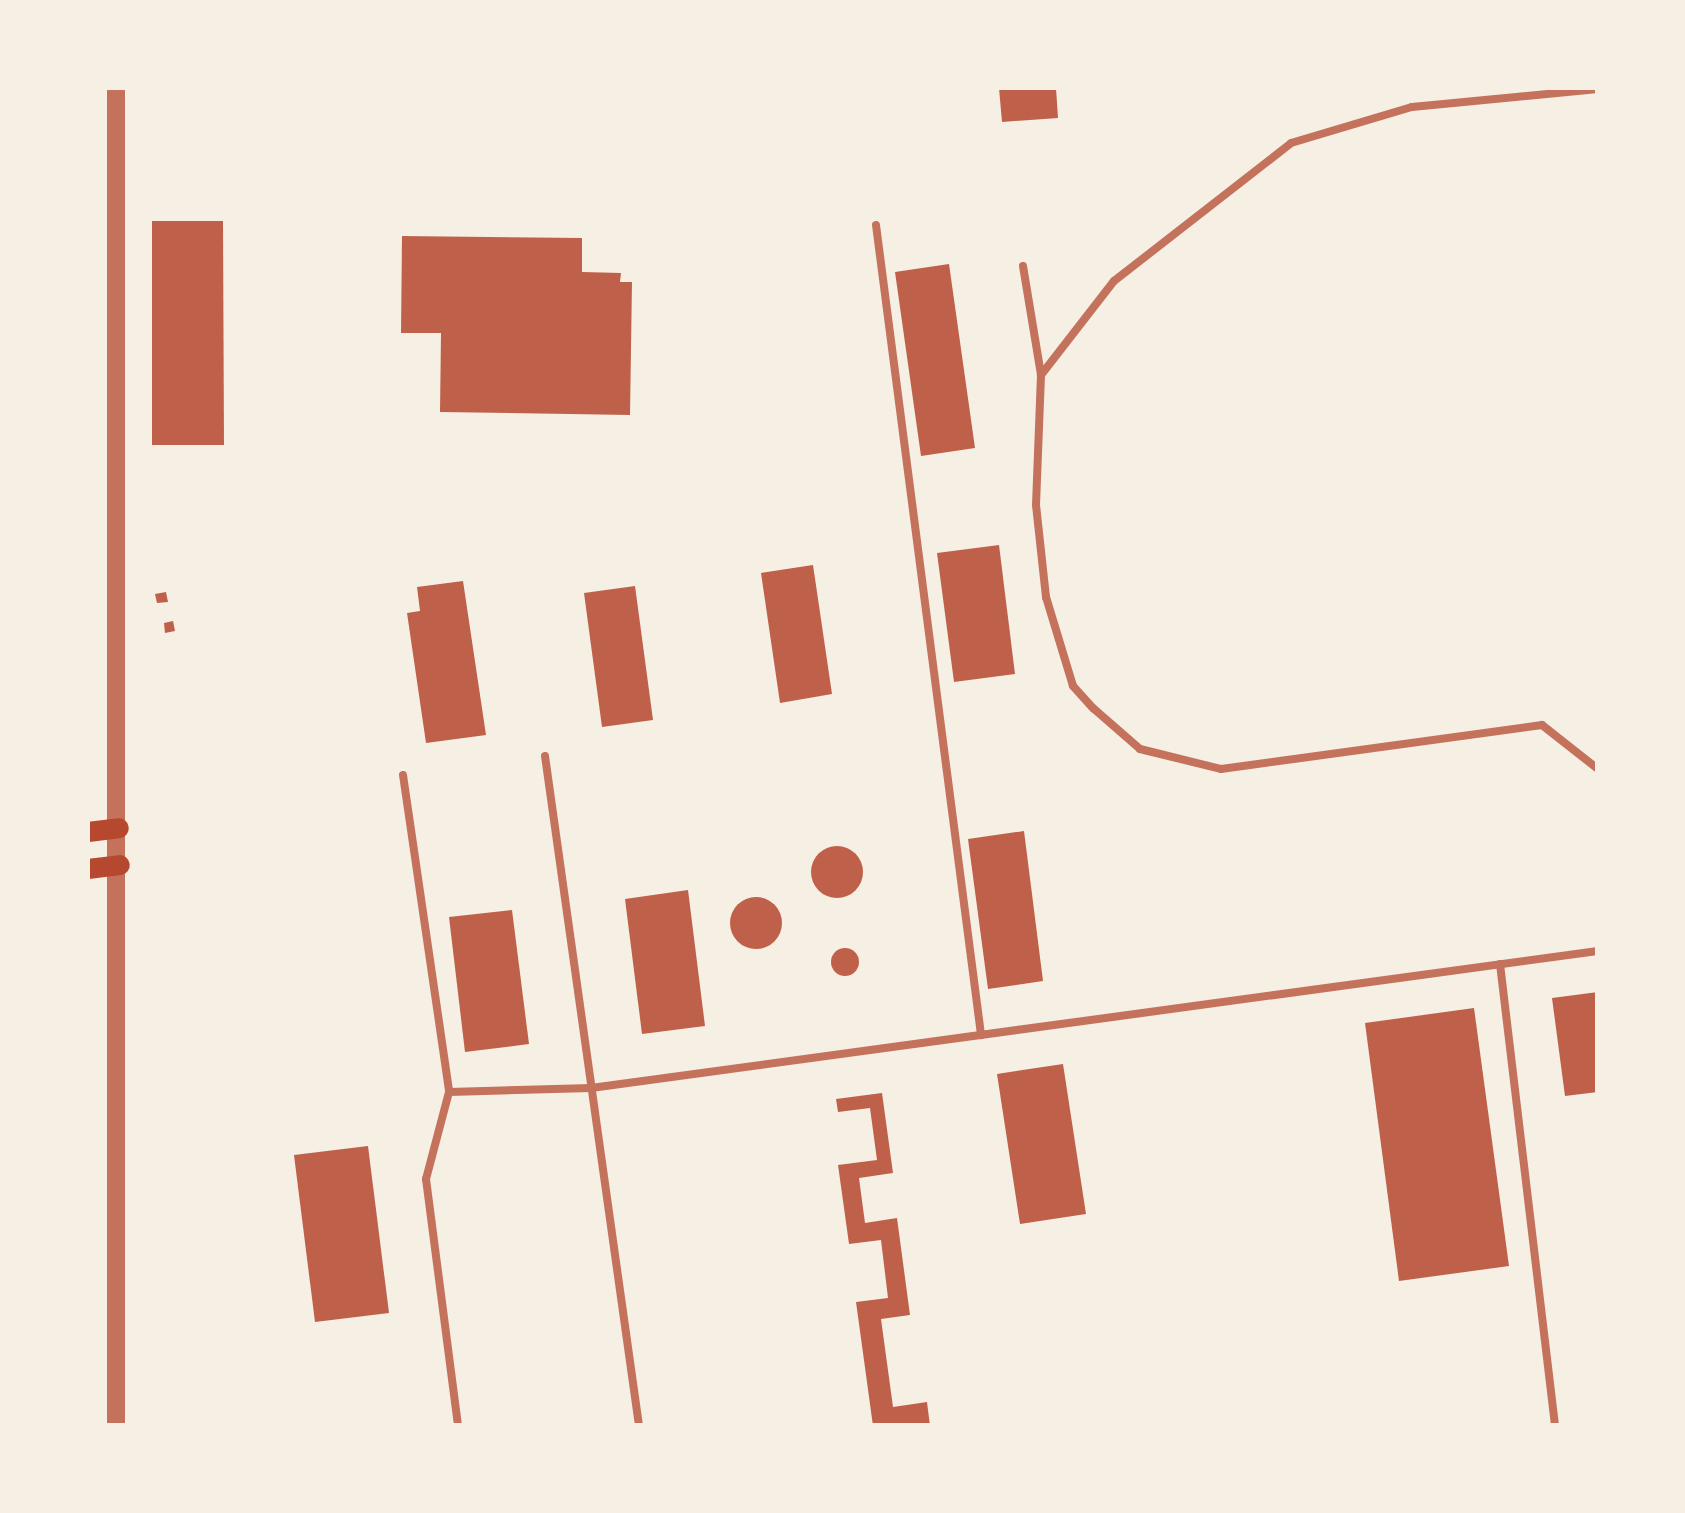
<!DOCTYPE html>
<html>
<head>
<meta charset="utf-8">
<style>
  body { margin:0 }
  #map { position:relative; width:1685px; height:1513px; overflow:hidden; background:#f6efe4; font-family:Helvetica,sans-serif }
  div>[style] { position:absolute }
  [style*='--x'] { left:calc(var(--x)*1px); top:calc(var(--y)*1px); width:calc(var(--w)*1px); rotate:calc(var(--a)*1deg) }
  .building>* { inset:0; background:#bf614a }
  .round { border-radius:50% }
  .service>* { height:8px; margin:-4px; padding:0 4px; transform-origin:4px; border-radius:4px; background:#c5725c }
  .tertiary>* { height:18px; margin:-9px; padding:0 9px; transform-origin:9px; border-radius:9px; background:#c5725c }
  .secondary>* { height:20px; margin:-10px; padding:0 10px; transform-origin:10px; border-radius:10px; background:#b5482f }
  span { translate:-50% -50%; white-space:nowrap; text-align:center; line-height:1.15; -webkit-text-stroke:8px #f6efe4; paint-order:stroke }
  .frame { position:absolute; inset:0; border:90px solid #f6efe4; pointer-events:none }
</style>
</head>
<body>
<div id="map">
  <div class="building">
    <i style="clip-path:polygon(999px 88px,1056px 88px,1058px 118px,1002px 122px)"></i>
    <i style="clip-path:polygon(152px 221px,223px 221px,224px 445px,152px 445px)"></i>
    <i style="clip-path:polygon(402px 236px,582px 238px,582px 272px,621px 273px,620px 282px,632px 282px,630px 415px,440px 412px,441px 333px,401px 333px)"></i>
    <i style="clip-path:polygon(949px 264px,975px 448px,921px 456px,895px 272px)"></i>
    <i style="clip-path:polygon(999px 545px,1015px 674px,954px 682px,937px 553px)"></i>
    <i style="clip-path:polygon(813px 565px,832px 694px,780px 703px,761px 573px)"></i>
    <i style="clip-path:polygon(463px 581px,486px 735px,426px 743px,407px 613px,420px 611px,417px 587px)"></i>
    <i style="clip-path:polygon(635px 586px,653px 720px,602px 727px,584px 593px)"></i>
    <i style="clip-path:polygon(166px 592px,168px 602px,157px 603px,155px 594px)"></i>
    <i style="clip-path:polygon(173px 621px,175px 631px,165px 633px,164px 623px)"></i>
    <i style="clip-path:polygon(1024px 831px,1043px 981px,988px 989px,968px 839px)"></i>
    <i class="round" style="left:811px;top:846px;width:52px;height:52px"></i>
    <i style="clip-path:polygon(688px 890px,705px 1026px,642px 1034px,625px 899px)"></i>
    <i class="round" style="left:730px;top:897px;width:52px;height:52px"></i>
    <i style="clip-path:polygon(512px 910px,529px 1044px,465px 1052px,449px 917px)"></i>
    <i class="round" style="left:831px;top:948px;width:28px;height:28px"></i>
    <i style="clip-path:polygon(1598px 992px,1598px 1092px,1565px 1096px,1552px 998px)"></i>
    <i style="clip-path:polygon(1474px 1008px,1509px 1266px,1399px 1281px,1365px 1023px)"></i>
    <i style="clip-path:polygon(1063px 1064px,1086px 1214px,1020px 1224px,997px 1074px)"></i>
    <i style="clip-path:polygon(882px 1093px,893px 1173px,859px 1178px,865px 1223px,897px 1218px,910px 1315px,881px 1319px,893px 1407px,927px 1402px,930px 1426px,873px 1426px,856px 1302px,888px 1298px,881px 1240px,849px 1244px,838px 1165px,877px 1160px,870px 1108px,838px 1112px,836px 1099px)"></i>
    <i style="clip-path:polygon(368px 1146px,389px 1313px,315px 1322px,294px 1155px)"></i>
  </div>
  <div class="service">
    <i style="--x:876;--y:225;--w:817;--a:82.61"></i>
    <i style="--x:1023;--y:266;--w:110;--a:80.6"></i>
    <i style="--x:1041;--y:375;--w:130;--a:92.2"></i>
    <i style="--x:1036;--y:505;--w:93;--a:83.8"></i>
    <i style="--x:1046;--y:597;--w:93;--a:73.1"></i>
    <i style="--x:1073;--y:686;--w:30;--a:48"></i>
    <i style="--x:1093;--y:708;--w:62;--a:41.1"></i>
    <i style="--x:1140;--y:749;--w:83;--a:13.9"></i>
    <i style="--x:1221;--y:769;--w:324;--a:-7.8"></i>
    <i style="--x:1542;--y:725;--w:71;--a:38.2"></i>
    <i style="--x:1041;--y:375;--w:119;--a:-52.2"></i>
    <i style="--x:1114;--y:281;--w:224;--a:-37.9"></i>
    <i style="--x:1291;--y:143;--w:126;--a:-16.6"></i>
    <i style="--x:1412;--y:107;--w:187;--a:-5.5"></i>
    <i style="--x:545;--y:756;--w:677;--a:82.01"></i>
    <i style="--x:403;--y:775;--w:320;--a:81.7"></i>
    <i style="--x:449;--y:1092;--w:90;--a:104.8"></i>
    <i style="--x:426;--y:1179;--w:249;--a:82.6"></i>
    <i style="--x:1500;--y:964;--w:465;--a:83.2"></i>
    <i style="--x:449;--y:1092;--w:142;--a:-1.6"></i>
    <i style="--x:591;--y:1088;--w:1016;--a:-7.75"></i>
  </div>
  <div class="tertiary">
    <i style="--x:116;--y:88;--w:1338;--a:90"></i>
  </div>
  <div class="secondary">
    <i style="--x:88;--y:832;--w:31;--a:-7"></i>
    <i style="--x:88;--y:869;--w:32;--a:-7"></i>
  </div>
  <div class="frame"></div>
</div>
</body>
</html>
